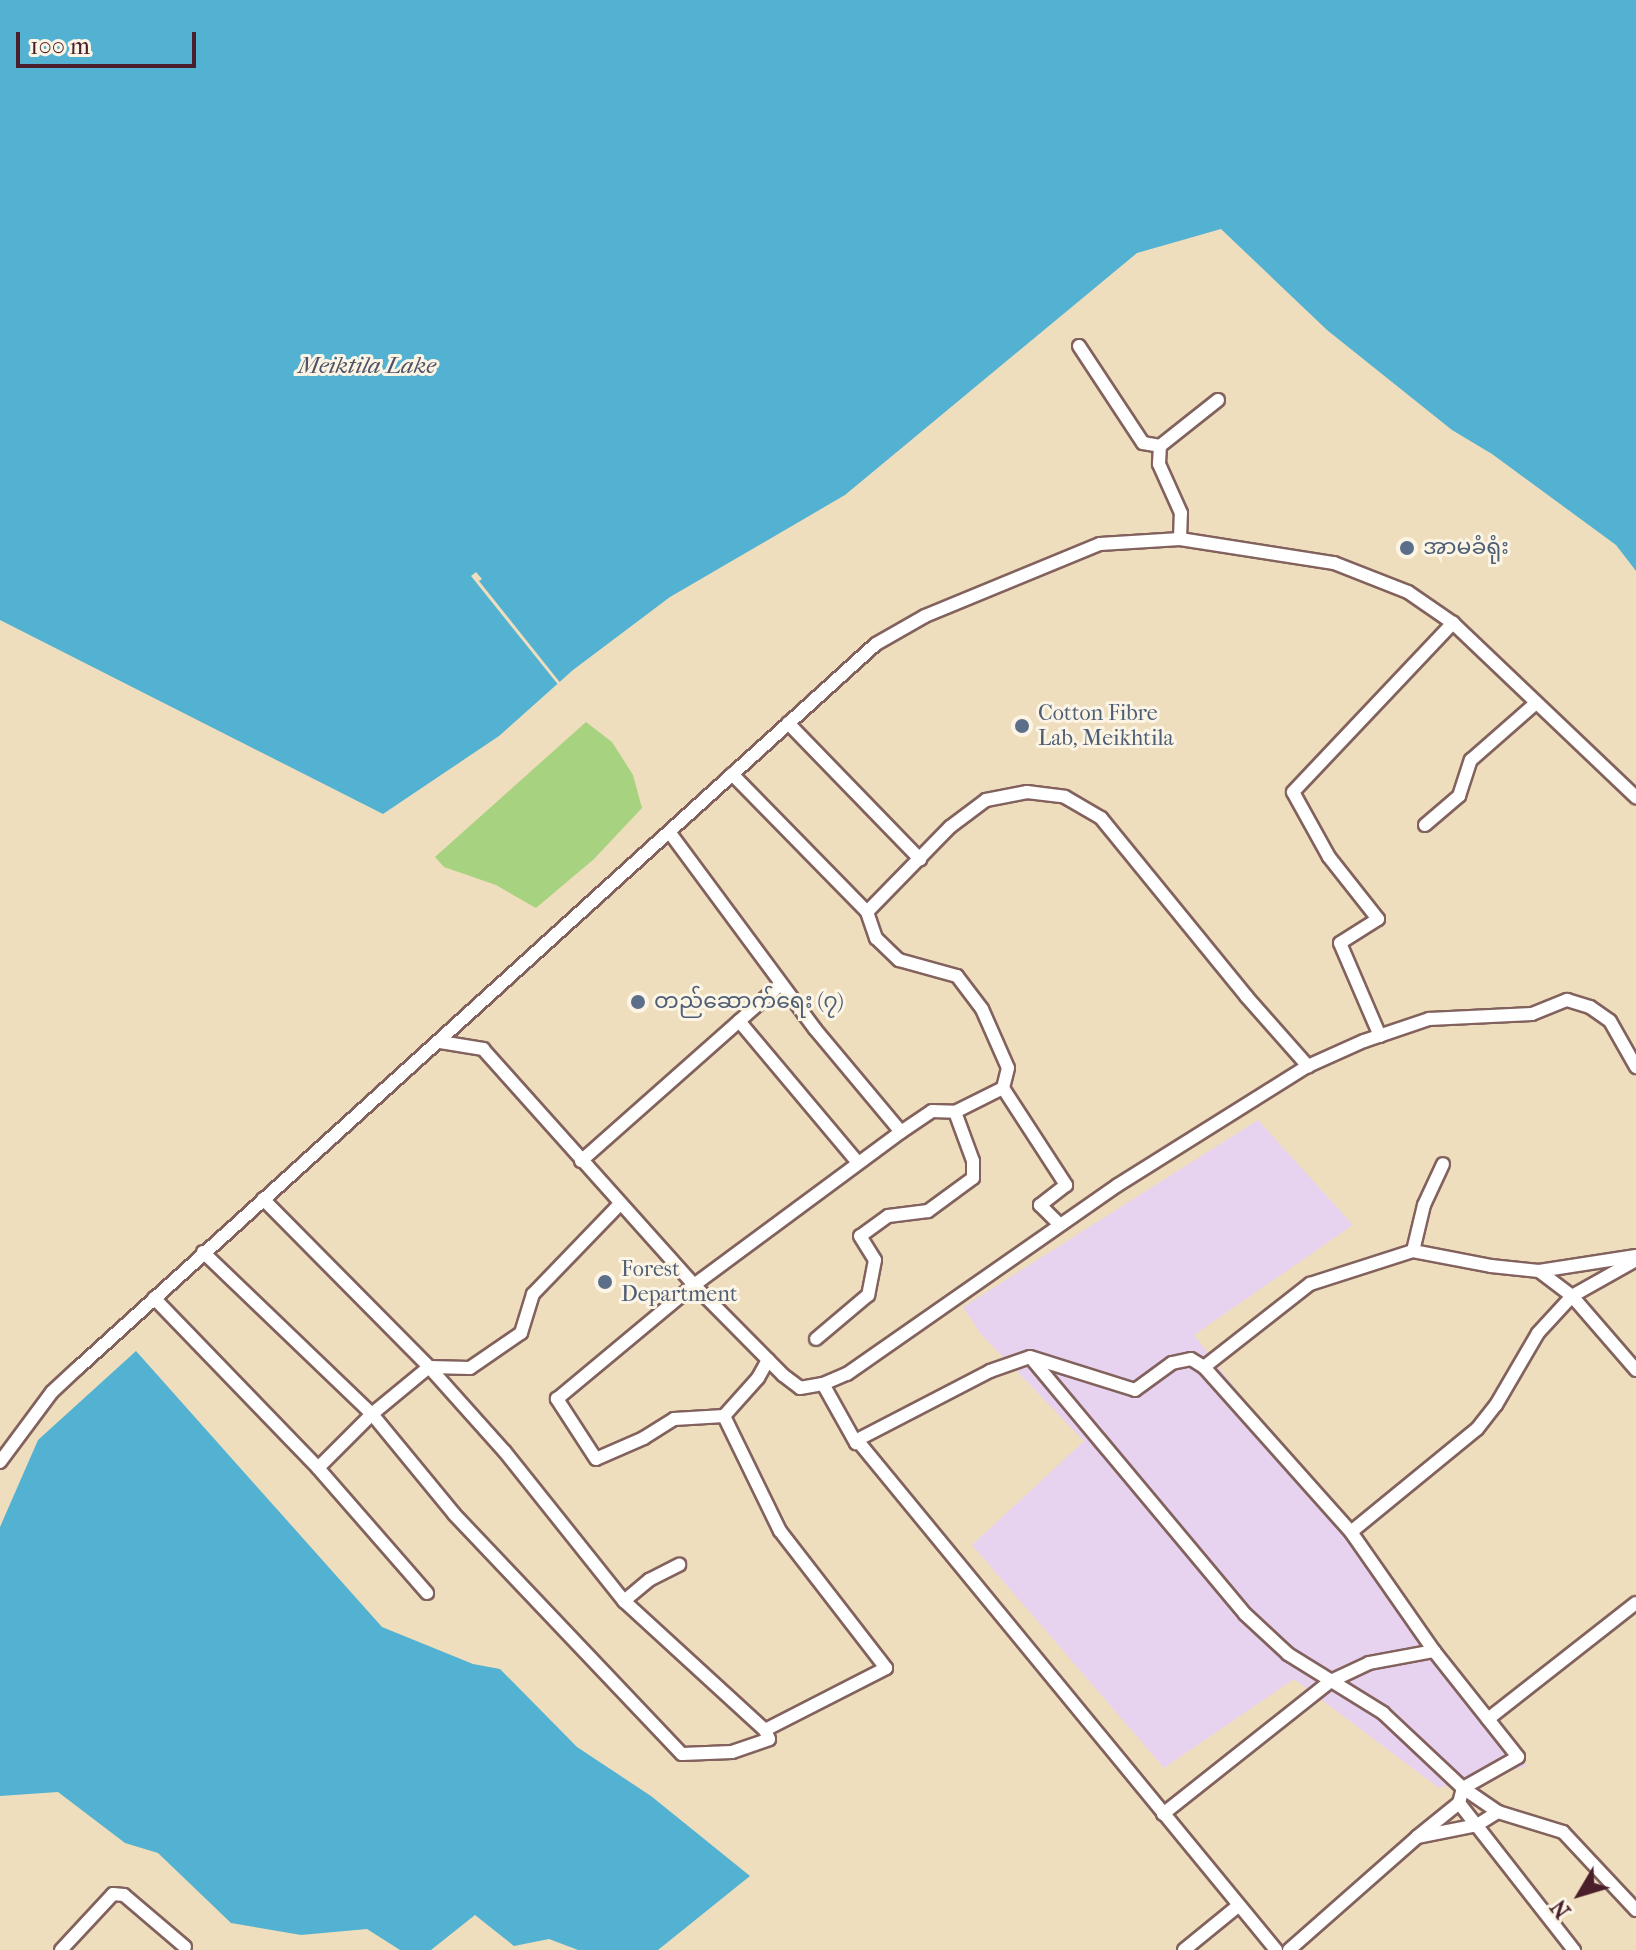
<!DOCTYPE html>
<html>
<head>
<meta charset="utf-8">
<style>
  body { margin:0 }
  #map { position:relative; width:1636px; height:1950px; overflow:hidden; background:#eedebd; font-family:"IM FELL French Canon","Noto Sans Myanmar",serif }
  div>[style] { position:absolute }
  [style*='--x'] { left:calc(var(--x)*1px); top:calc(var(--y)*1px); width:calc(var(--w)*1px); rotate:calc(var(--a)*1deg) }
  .built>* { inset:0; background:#e7d2ef }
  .green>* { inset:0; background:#a7d27f }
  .water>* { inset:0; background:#53b2d2 }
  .pier>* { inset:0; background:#eedebd }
  .roads { filter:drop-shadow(2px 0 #83625e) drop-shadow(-2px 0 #83625e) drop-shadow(0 2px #83625e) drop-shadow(0 -2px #83625e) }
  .minor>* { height:12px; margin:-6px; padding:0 6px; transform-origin:6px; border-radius:6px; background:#fff }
  .dots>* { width:22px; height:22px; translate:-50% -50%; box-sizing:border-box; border:4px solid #fcf5e5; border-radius:50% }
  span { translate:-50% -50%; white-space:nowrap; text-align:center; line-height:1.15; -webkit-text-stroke:6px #fcf5e5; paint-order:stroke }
  .service-label { font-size:22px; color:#4e5e75 }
  .left { translate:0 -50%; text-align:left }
  .water-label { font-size:24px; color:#4d5265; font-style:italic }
  .north { position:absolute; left:1540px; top:1854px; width:80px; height:80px; -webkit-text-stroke:6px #fcf5e5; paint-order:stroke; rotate:232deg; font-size:22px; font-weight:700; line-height:32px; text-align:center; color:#4a1f2b }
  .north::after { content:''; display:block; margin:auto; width:28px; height:36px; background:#4a1f2b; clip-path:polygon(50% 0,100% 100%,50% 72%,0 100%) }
  .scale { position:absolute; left:16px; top:32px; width:180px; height:36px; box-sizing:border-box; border:4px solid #4a1f2b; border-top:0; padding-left:10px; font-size:24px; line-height:28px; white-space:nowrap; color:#4a1f2b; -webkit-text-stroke:6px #fcf5e5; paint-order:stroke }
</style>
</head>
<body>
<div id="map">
  <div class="built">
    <i style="clip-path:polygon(1258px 1120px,1353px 1225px,1194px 1335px,1527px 1766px,1439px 1788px,1294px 1679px,1164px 1768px,972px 1545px,1084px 1441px,981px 1334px,963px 1307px)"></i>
  </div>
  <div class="green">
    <i style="clip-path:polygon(586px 722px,612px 742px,633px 775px,642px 808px,594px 859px,536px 908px,496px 885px,444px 867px,435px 857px)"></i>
  </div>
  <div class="water">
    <i style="clip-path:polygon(0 0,1636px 0,1636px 571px,1616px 545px,1492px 454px,1452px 430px,1327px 330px,1221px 229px,1137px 253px,845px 495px,670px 597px,573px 670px,499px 736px,383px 814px,0 620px)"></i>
    <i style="clip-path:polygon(136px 1351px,382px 1627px,473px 1664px,500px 1669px,577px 1747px,651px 1796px,750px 1876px,658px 1950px,578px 1950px,549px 1939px,514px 1946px,475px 1915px,431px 1950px,400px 1950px,367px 1929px,301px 1935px,231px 1923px,158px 1853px,125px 1843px,58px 1792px,0 1796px,0 1527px,38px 1440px)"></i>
  </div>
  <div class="pier">
    <i style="clip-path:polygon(476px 572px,482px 579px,479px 581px,562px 685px,560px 687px,471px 576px)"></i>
  </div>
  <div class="roads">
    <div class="minor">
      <i style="--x:1079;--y:346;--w:116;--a:56.6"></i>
      <i style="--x:1143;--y:443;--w:17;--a:10"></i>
      <i style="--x:1180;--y:539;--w:26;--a:-88"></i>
      <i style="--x:1181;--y:513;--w:54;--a:-114.2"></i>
      <i style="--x:1159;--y:464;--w:18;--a:-87"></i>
      <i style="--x:1160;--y:446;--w:74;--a:-38.4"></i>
      <i style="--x:788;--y:723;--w:190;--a:45.9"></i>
      <i style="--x:732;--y:774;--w:193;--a:45.6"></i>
      <i style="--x:867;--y:912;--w:28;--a:71"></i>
      <i style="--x:876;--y:938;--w:32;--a:44"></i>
      <i style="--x:899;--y:960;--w:60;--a:15.4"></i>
      <i style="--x:957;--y:976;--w:41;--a:52.9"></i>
      <i style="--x:982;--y:1009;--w:64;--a:66.2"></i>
      <i style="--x:1008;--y:1068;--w:21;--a:104"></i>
      <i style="--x:1003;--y:1088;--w:54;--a:153.4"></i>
      <i style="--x:955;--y:1112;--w:52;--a:69.8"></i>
      <i style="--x:973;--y:1161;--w:17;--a:90"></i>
      <i style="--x:973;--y:1178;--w:56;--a:143.7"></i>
      <i style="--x:928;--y:1211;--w:40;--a:172.9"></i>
      <i style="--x:888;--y:1216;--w:34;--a:144"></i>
      <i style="--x:860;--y:1236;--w:28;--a:58"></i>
      <i style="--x:875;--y:1260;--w:36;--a:101"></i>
      <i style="--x:868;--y:1295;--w:68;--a:139.8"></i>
      <i style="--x:1425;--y:825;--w:45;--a:-40.5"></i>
      <i style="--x:1459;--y:796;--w:38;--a:-72"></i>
      <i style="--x:1471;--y:760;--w:86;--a:-41.2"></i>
      <i style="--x:670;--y:833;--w:244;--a:53.5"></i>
      <i style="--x:815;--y:1029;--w:134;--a:50.1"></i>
      <i style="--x:901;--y:1132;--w:37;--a:-34"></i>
      <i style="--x:932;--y:1111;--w:23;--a:2"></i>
      <i style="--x:867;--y:912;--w:119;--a:-45.7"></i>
      <i style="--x:950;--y:827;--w:45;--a:-36.9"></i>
      <i style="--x:986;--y:800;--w:42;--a:-11"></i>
      <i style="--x:1027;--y:792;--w:38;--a:7"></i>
      <i style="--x:1065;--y:797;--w:42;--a:30.3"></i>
      <i style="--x:1101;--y:818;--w:230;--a:50.8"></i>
      <i style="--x:1246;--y:996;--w:94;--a:48.5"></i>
      <i style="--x:739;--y:1021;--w:185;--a:50"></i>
      <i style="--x:1380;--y:1036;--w:101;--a:-113.3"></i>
      <i style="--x:1340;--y:943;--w:45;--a:-32.3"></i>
      <i style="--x:1378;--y:919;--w:79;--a:-128.3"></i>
      <i style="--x:1329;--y:857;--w:74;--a:-119"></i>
      <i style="--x:1293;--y:792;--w:233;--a:-46.6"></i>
      <i style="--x:440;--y:1042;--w:44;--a:9.2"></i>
      <i style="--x:483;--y:1049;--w:317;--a:48.2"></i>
      <i style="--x:694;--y:1285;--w:127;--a:45.3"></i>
      <i style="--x:783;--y:1375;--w:21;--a:37"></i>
      <i style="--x:800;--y:1388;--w:23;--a:-10"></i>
      <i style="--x:823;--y:1384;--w:68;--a:60.8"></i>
      <i style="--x:856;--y:1443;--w:3;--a:-72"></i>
      <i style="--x:857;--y:1440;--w:660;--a:50.59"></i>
      <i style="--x:1003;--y:1088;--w:116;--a:57"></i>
      <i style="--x:1066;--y:1185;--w:33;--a:142"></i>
      <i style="--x:1040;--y:1205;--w:27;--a:45"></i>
      <i style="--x:581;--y:1161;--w:267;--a:-41.5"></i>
      <i style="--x:263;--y:1199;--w:236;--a:45.3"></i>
      <i style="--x:429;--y:1367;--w:114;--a:48.2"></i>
      <i style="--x:505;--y:1452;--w:191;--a:51.4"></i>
      <i style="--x:624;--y:1601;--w:191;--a:42.5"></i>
      <i style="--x:1413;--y:1251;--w:47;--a:-76.6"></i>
      <i style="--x:1424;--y:1205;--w:45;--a:-65.1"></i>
      <i style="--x:203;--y:1252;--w:234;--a:43.8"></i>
      <i style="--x:372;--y:1414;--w:129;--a:50.6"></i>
      <i style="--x:454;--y:1514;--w:331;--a:46.5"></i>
      <i style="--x:682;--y:1754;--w:50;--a:-2.3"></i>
      <i style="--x:732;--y:1752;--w:39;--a:-19"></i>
      <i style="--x:769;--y:1739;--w:10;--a:-114"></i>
      <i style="--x:765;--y:1730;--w:136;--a:-27.1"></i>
      <i style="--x:886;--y:1668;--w:173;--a:-127.7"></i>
      <i style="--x:780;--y:1531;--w:128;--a:-116"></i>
      <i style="--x:724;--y:1416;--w:51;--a:-48.2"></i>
      <i style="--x:758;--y:1378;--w:21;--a:-61"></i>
      <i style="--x:1539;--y:1271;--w:41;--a:37.1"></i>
      <i style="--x:1572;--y:1296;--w:98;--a:49.1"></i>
      <i style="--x:154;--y:1298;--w:236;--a:46"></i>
      <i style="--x:318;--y:1468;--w:166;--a:48.9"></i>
      <i style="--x:1031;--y:1358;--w:334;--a:50.1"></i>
      <i style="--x:1245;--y:1614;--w:59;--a:42.9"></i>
      <i style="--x:1288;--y:1654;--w:112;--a:31.8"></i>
      <i style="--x:1383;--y:1713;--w:110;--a:43.2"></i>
      <i style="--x:1463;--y:1788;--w:42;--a:34.4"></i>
      <i style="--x:1204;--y:1367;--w:135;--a:-38.1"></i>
      <i style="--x:1310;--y:1284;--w:108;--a:-17.8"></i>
      <i style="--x:1413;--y:1251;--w:79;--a:10.9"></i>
      <i style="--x:1491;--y:1266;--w:48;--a:5.9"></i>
      <i style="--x:1539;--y:1271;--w:98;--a:-8.8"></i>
      <i style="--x:823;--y:1384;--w:26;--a:-23"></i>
      <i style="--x:847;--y:1374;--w:330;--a:-34.9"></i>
      <i style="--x:1118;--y:1185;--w:224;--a:-32.1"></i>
      <i style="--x:1308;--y:1066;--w:61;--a:-24.1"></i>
      <i style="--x:1364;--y:1041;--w:69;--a:-18.7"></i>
      <i style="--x:1429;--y:1019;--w:103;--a:-2.8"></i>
      <i style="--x:1532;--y:1014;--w:38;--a:-22"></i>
      <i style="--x:1567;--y:1000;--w:24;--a:17"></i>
      <i style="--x:1590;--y:1007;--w:24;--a:35"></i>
      <i style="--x:1610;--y:1021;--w:53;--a:60.5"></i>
      <i style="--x:724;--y:1416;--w:50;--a:176.6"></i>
      <i style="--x:674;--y:1419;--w:36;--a:148"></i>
      <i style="--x:644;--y:1438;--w:52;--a:156.4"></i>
      <i style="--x:596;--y:1459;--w:72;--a:-123"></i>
      <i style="--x:557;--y:1399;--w:178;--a:-39.8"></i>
      <i style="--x:694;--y:1285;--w:257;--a:-36.5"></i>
      <i style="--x:857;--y:1440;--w:150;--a:-27.4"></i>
      <i style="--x:990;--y:1371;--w:42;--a:-19.3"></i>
      <i style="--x:1030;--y:1357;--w:110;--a:17.4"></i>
      <i style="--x:1135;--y:1390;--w:46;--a:-36.1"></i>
      <i style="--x:1172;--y:1363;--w:19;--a:-12"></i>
      <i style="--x:1191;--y:1359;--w:15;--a:32"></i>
      <i style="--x:1204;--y:1367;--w:221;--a:48.3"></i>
      <i style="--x:1351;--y:1532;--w:145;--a:55.1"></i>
      <i style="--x:1434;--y:1651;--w:135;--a:51.6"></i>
      <i style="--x:1518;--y:1757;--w:63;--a:150.6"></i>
      <i style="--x:1463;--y:1788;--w:16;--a:105"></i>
      <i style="--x:1459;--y:1803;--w:54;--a:141"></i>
      <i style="--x:0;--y:1462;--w:87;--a:-53.4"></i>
      <i style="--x:52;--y:1392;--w:35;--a:-43"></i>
      <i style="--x:78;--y:1368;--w:1077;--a:-42.22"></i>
      <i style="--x:876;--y:644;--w:56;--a:-29.7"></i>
      <i style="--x:925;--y:616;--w:189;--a:-22.4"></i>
      <i style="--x:1100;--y:544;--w:80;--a:-3.6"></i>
      <i style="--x:1180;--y:539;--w:156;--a:8.9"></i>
      <i style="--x:1334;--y:563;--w:79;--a:21.4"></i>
      <i style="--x:1408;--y:592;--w:55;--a:34.6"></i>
      <i style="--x:1453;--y:623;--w:253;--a:43.6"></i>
      <i style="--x:318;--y:1468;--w:76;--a:-45"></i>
      <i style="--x:372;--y:1414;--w:74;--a:-39.5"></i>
      <i style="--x:429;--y:1367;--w:41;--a:1.4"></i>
      <i style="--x:470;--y:1368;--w:62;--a:-34.5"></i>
      <i style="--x:521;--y:1333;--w:41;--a:-72.9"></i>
      <i style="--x:533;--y:1294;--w:125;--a:-46"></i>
      <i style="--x:1351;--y:1532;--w:163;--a:-39.3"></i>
      <i style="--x:1477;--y:1429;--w:31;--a:-52"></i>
      <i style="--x:1496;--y:1405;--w:83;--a:-59.7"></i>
      <i style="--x:1538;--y:1333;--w:50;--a:-47.4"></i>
      <i style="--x:1572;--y:1296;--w:73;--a:-29.4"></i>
      <i style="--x:624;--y:1601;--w:33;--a:-40"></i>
      <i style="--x:649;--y:1580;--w:34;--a:-27"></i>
      <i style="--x:1488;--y:1719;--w:188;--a:-38.1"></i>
      <i style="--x:1459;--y:1803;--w:187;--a:52"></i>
      <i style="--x:1163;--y:1814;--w:214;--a:-38.4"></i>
      <i style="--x:1331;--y:1681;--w:42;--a:-25.3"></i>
      <i style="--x:1369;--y:1663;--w:66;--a:-10.5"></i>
      <i style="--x:61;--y:1950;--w:76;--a:-47.1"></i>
      <i style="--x:113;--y:1894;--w:11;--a:5"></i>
      <i style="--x:124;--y:1895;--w:80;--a:40.4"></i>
      <i style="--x:1184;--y:1950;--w:70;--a:-39.2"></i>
      <i style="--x:1289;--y:1950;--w:171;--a:-41.4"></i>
      <i style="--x:1417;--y:1837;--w:61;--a:-11.3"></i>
      <i style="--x:1477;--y:1825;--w:25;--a:-32"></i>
      <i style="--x:1498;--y:1812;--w:68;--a:17.1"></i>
      <i style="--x:1563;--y:1832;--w:107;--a:46.9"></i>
    </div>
  </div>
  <div class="dots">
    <i style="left:1407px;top:548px;background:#5c6f8a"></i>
    <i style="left:1022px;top:726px;background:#5c6f8a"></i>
    <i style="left:638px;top:1002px;background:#5c6f8a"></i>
    <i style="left:605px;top:1282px;background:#5c6f8a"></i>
  </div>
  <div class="service-label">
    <span class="left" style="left:1423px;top:548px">အာမခံရုံး</span>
    <span class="left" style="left:1038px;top:726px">Cotton Fibre<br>Lab, Meikhtila</span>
    <span class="left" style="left:654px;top:1002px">တည်ဆောက်ရေး (၇)</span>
    <span class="left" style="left:621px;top:1282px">Forest<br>Department</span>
  </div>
  <div class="water-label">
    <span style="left:367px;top:366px">Meiktila Lake</span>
  </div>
  <div class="north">N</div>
  <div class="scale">100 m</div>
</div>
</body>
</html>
